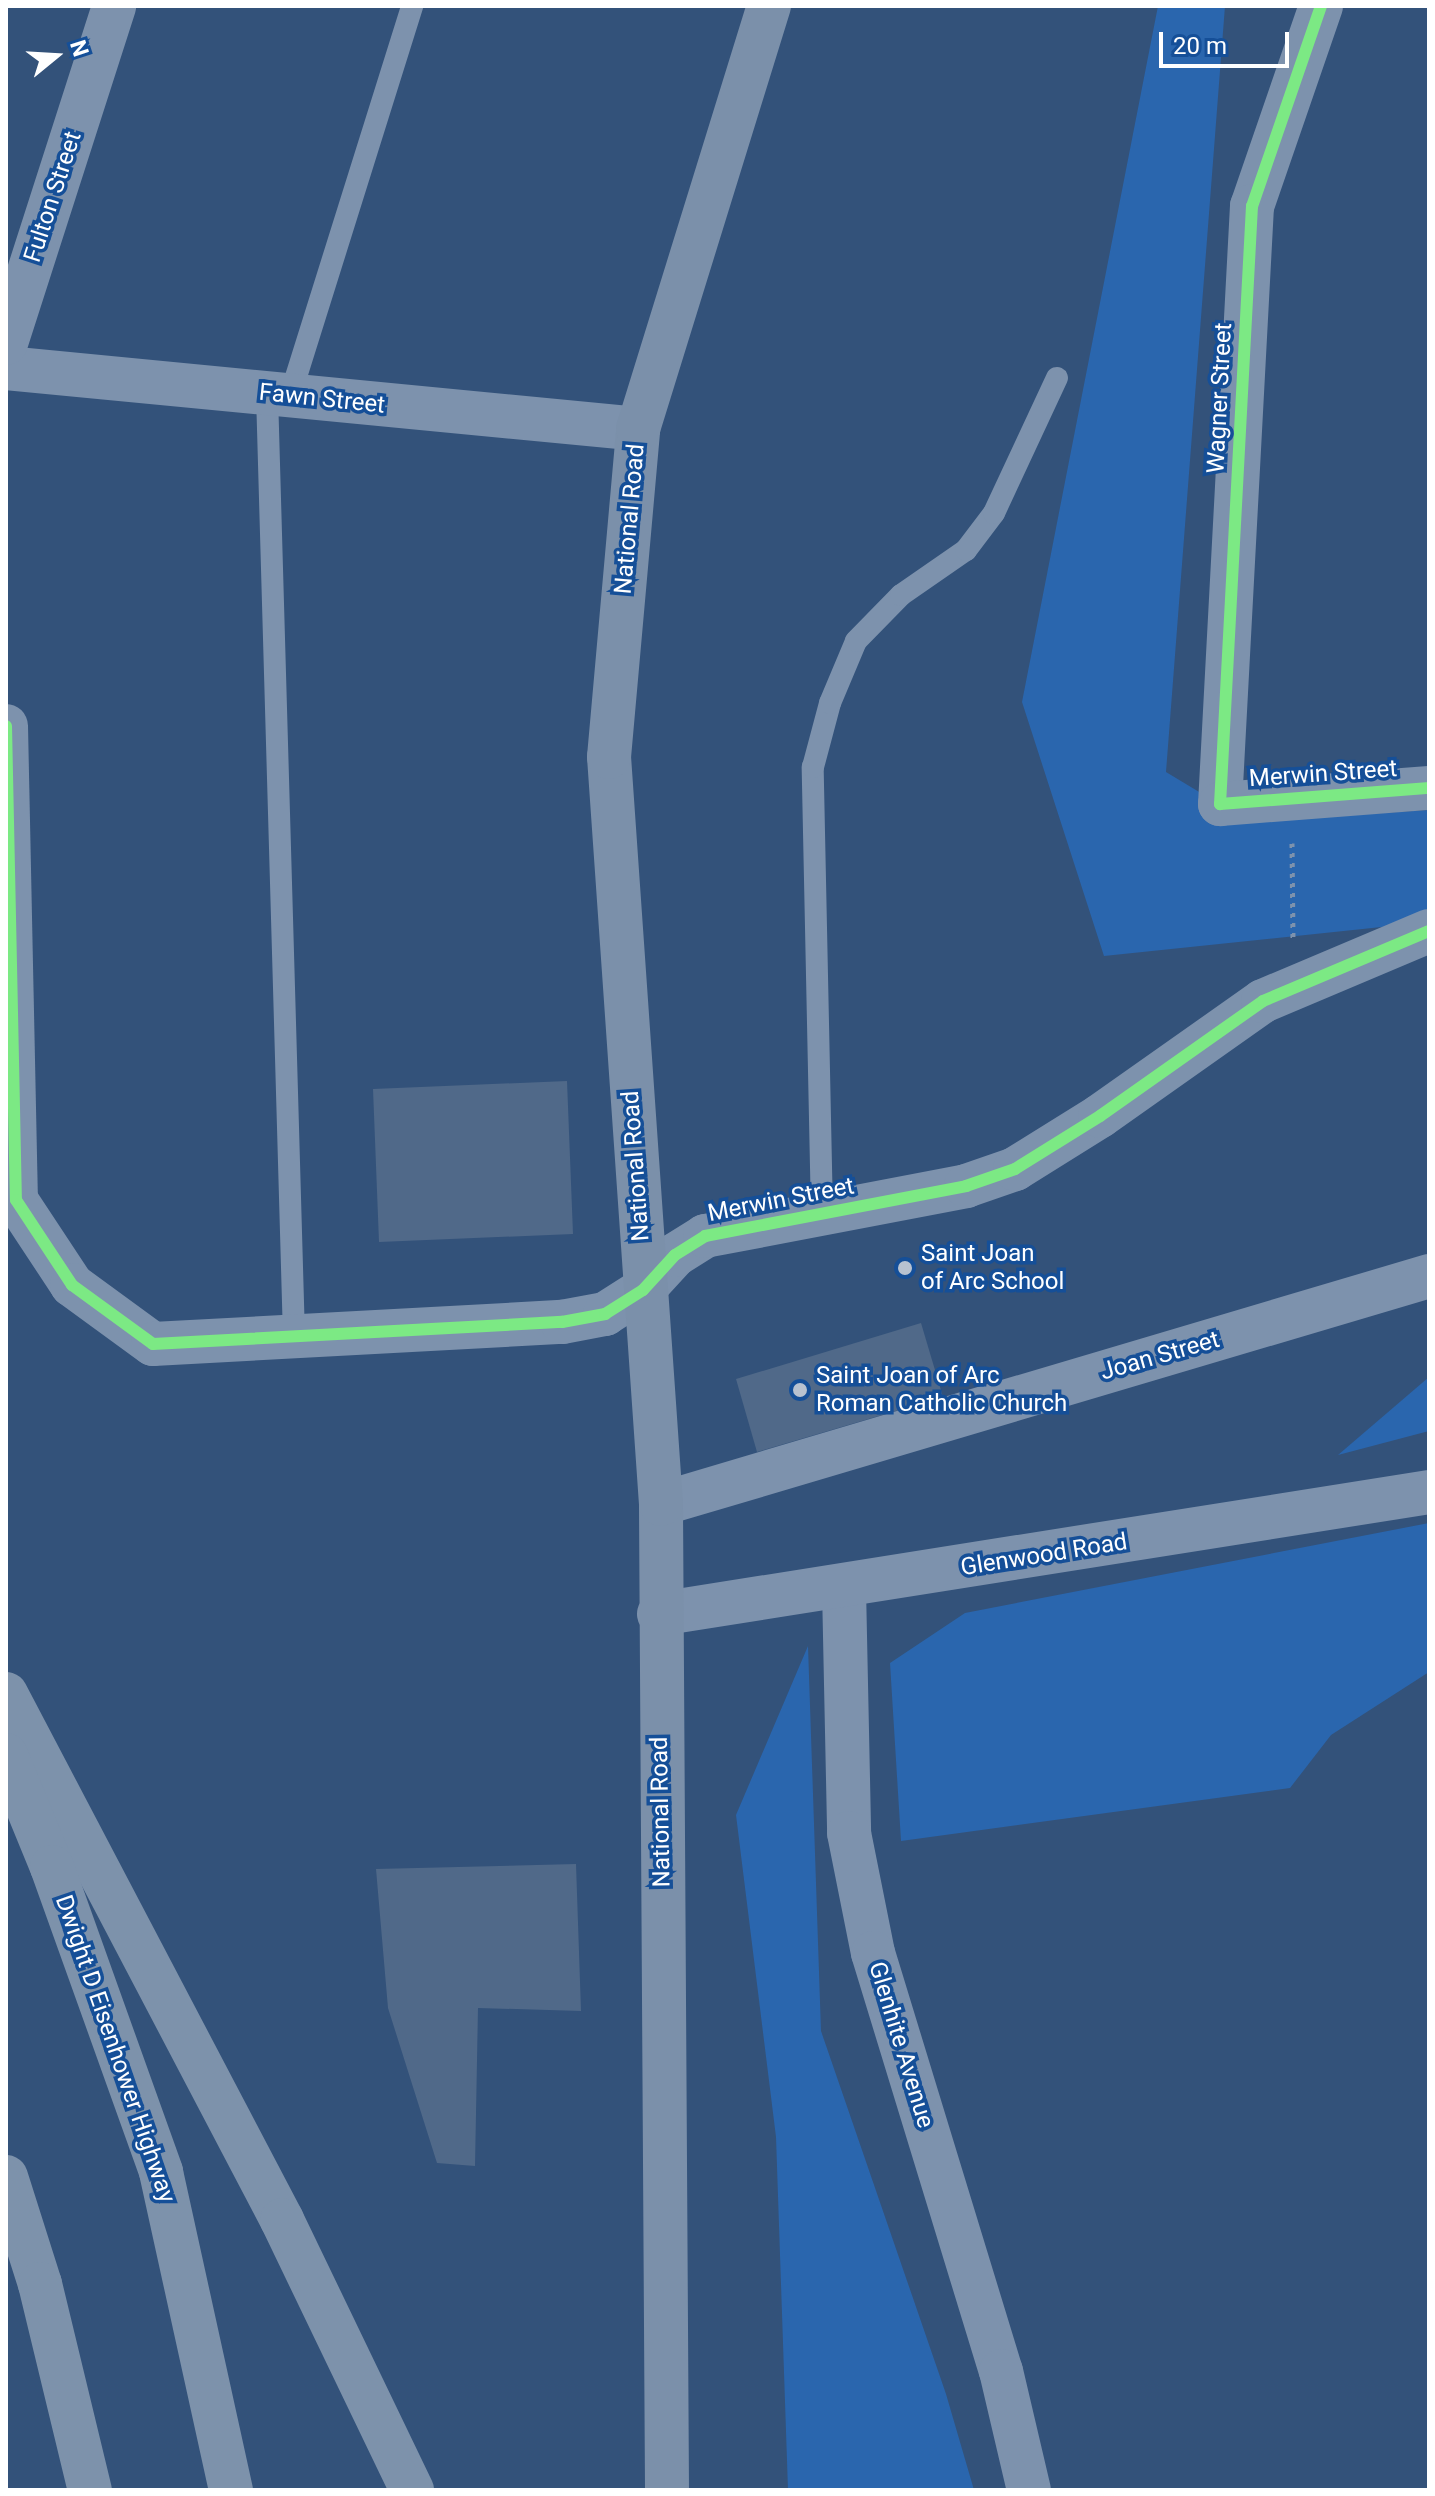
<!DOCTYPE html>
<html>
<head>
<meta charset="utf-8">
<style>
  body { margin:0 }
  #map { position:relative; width:1435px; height:2496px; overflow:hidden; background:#33527a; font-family:Roboto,sans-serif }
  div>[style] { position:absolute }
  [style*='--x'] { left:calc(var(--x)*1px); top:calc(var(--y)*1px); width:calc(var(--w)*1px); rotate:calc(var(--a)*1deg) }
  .green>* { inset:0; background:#2a66ae }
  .building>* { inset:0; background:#506989 }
  .path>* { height:5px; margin-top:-2.5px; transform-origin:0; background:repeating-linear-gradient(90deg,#7d92ad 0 4px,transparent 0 10px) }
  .service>* { height:22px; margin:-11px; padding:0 11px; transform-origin:11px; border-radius:11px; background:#7d92ad }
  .minor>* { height:44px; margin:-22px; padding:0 22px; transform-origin:22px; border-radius:22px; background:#7d92ad }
  .tertiary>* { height:44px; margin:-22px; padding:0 22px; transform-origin:22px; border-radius:22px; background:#7d92ad }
  .primary>* { height:44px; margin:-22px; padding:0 22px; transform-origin:22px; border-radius:22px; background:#7b90aa }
  .motorway>* { height:44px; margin:-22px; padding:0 22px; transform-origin:22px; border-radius:22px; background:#7d92ab }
  .cycleway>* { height:12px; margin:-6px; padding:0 6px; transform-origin:6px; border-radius:6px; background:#7ce984 }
  .dots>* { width:22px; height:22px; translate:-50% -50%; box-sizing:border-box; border:4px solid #154f98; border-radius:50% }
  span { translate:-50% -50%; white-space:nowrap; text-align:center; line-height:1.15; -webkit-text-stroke:7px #154f98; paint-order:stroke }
  .street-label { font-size:24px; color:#fff }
  .poi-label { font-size:24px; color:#fff }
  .left { translate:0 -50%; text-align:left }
  .frame { position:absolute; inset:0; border:8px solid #fff; pointer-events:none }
  .north { position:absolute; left:16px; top:16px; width:80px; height:80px; -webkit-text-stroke:6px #154f98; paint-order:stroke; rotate:72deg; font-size:22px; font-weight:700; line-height:32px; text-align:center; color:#fff }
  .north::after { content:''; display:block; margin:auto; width:28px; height:36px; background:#fff; clip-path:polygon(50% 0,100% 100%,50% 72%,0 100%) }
  .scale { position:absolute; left:1159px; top:32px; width:130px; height:36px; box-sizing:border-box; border:4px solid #fff; border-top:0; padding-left:10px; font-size:24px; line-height:28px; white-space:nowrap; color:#fff; -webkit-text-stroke:6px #154f98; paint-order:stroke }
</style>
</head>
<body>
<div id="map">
  <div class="green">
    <i style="clip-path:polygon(1158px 6px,1225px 6px,1166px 772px,1249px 822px,1429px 810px,1429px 922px,1104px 956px,1022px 702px)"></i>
    <i style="clip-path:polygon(1429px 1377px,1429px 1431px,1338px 1455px)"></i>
    <i style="clip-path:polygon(1429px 1523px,1429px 1672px,1331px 1735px,1290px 1788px,901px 1841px,890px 1663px,965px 1613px)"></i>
    <i style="clip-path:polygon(808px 1646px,821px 2031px,946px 2394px,974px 2490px,788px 2490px,776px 2137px,736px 1815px)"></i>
  </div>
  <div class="building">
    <i style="clip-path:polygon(567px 1081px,573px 1234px,379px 1242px,373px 1089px)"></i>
    <i style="clip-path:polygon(921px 1323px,943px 1397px,757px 1452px,736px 1379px)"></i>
    <i style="clip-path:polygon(576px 1864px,581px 2011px,478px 2008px,475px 2166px,437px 2163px,388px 2008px,376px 1869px)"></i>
  </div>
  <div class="path">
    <i style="--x:1292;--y:843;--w:98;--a:89.4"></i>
  </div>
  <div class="service">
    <i style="--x:267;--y:394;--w:942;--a:88.36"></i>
    <i style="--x:290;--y:396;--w:409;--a:-72.6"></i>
    <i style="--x:822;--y:1214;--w:447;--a:-91.2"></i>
    <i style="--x:813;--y:767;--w:66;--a:-75.1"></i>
    <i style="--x:830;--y:703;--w:67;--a:-67.2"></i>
    <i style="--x:856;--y:641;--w:64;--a:-45.6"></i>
    <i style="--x:901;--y:595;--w:79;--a:-34.7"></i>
    <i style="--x:966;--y:550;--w:46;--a:-52.9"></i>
    <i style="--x:994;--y:513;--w:149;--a:-65"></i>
  </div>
  <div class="minor">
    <i style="--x:1321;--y:6;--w:212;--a:109"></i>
    <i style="--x:1252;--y:206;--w:599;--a:93.06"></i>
    <i style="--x:1220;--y:804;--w:210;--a:-4.4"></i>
    <i style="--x:6;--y:368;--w:635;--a:5.51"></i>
    <i style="--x:643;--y:1290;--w:47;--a:-47.6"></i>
    <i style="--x:675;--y:1255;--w:36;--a:-32"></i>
    <i style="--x:705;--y:1236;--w:266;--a:-10.8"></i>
    <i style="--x:966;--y:1186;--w:52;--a:-19.1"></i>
    <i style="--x:1015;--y:1169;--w:100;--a:-31.9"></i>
    <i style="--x:1100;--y:1116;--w:199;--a:-35.2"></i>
    <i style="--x:1263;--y:1001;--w:180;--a:-22.9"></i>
    <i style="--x:661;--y:1504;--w:801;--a:-16.53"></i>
    <i style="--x:844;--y:1588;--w:245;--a:88.8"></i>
    <i style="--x:849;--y:1833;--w:122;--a:78.7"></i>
    <i style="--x:873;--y:1953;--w:437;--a:73"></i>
    <i style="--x:1001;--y:2371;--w:122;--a:76.8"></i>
    <i style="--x:659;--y:1614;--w:780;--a:-9"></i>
  </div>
  <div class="tertiary">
    <i style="--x:6;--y:343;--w:354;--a:-72.2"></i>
    <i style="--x:6;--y:726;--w:474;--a:88.8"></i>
    <i style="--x:16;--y:1200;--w:102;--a:56.6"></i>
    <i style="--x:72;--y:1285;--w:100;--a:36.1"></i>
    <i style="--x:153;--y:1344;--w:410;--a:-3.1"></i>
    <i style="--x:562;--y:1322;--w:44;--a:-10.5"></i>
    <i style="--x:605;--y:1314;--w:45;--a:-32.3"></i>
  </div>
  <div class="primary">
    <i style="--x:667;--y:2490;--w:986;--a:-90.35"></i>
    <i style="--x:661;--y:1504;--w:749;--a:-93.98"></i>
    <i style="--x:609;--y:757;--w:329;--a:-84.9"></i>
    <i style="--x:638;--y:429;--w:443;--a:-72.8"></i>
  </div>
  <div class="motorway">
    <i style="--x:6;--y:1694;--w:594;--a:62.31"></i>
    <i style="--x:282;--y:2220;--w:300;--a:64.3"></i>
    <i style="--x:6;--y:1755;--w:121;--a:67.7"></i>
    <i style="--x:52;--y:1867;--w:324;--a:70.3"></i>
    <i style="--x:161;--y:2172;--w:326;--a:77.6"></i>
    <i style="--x:6;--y:2177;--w:112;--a:72.4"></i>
    <i style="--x:40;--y:2284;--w:212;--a:76.4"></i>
  </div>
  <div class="cycleway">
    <i style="--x:1321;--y:6;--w:212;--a:109"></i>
    <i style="--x:1252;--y:206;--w:599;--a:93.06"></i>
    <i style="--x:1220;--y:804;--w:210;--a:-4.4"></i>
    <i style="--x:6;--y:726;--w:474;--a:88.8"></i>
    <i style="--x:16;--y:1200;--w:102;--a:56.6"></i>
    <i style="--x:72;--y:1285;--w:100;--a:36.1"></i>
    <i style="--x:153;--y:1344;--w:410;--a:-3.1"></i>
    <i style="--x:562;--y:1322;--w:44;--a:-10.5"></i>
    <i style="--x:605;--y:1314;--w:45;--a:-32.3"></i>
    <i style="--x:643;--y:1290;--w:47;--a:-47.6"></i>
    <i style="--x:675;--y:1255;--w:36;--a:-32"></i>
    <i style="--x:705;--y:1236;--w:266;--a:-10.8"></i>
    <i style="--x:966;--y:1186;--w:52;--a:-19.1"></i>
    <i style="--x:1015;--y:1169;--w:100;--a:-31.9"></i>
    <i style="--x:1100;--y:1116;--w:199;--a:-35.2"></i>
    <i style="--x:1263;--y:1001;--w:180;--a:-22.9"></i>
  </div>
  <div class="dots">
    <i style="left:905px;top:1268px;background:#b8c2d0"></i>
    <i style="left:800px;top:1390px;background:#b8c2d0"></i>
  </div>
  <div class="street-label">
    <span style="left:53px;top:197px;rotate:-72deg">Fulton Street</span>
    <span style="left:1220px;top:398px;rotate:-87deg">Wagner Street</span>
    <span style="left:322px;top:399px;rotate:6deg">Fawn Street</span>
    <span style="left:630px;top:519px;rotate:-85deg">National Road</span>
    <span style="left:1323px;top:774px;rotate:-4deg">Merwin Street</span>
    <span style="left:636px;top:1166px;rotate:-94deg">National Road</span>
    <span style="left:781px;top:1200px;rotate:-11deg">Merwin Street</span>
    <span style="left:1160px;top:1356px;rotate:-16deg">Joan Street</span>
    <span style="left:1044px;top:1555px;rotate:-9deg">Glenwood Road</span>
    <span style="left:661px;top:1812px;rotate:-91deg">National Road</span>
    <span style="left:901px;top:2045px;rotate:73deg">Glenhite Avenue</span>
    <span style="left:115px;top:2049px;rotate:71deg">Dwight D Eisenhower Highway</span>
  </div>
  <div class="poi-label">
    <span class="left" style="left:921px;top:1268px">Saint Joan<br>of Arc School</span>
    <span class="left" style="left:816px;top:1390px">Saint Joan of Arc<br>Roman Catholic Church</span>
  </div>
  <div class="frame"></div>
  <div class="north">N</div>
  <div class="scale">20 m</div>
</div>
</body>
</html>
